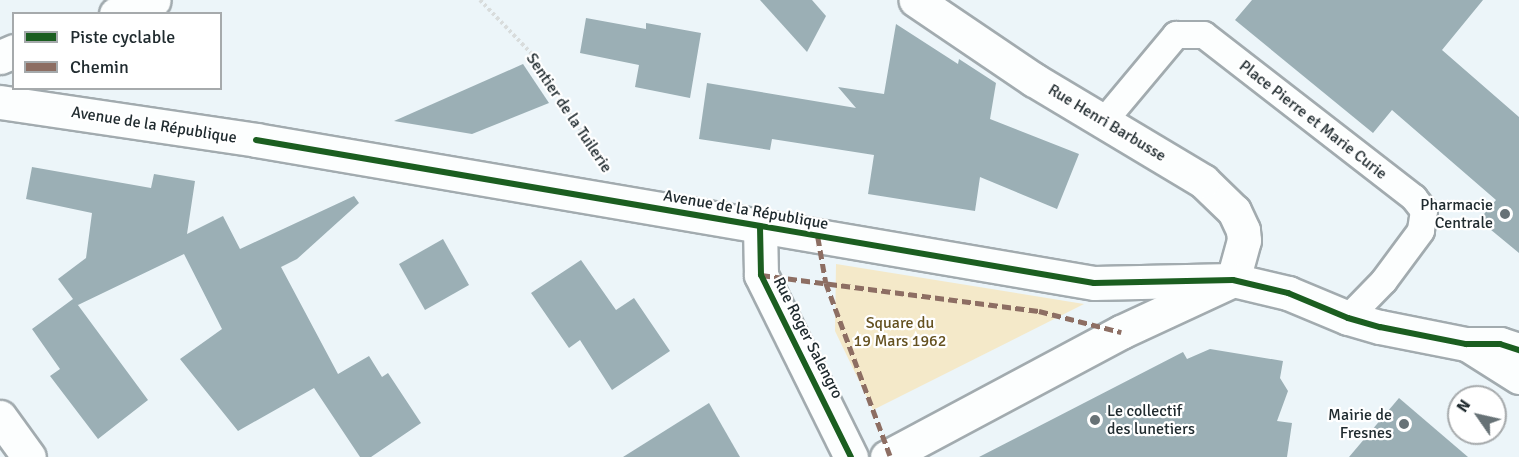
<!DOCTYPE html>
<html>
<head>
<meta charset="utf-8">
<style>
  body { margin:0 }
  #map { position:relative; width:1519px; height:457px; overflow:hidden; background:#ecf5f9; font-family:Signika,sans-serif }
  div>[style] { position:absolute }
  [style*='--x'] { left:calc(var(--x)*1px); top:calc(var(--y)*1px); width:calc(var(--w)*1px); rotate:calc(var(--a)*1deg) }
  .green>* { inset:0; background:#f4e9c9 }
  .building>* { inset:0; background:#9bafb5 }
  .path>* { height:4px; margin-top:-2px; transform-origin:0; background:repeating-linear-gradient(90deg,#d8dcdc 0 3px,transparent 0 6px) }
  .roads { filter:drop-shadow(2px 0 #a2abaf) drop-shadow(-2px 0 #a2abaf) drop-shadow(0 2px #a2abaf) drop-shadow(0 -2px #a2abaf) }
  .service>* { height:26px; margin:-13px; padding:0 13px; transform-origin:13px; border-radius:13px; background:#fcfefe }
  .minor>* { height:33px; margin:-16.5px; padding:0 16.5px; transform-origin:16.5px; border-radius:16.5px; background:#fcfefe }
  .tertiary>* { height:33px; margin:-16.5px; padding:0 16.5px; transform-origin:16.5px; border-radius:16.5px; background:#fcfefe }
  .quiet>* { height:4.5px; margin-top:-2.25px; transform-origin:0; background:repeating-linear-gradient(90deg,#8d6e63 0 9px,transparent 0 13.5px) }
  .cycleway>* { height:6px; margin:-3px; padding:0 3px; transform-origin:3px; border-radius:3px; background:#1b5e20 }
  .dots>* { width:16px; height:16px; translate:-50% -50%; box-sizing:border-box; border:3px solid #fff; border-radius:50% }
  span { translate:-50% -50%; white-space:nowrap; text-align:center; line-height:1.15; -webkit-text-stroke:4.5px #fff; paint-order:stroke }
  .street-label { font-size:16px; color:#202b2f }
  .poi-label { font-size:16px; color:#202b2f }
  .right { translate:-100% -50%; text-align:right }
  .left { translate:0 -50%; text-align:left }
  .park-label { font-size:16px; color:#645120 }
  .legend { position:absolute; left:12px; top:12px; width:210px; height:78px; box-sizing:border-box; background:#fff; border:2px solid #a6aaac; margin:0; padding:8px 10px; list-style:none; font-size:18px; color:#202b2f }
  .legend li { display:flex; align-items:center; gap:12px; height:30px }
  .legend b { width:30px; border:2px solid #a6aaac }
  .north { position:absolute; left:1447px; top:385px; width:60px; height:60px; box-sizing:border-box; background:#fff; border:2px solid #a6aaac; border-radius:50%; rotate:304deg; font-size:16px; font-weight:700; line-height:24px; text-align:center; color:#202b2f }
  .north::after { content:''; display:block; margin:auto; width:21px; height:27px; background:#677276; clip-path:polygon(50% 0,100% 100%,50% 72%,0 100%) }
</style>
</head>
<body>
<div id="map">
  <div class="green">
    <i style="clip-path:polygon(836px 264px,1084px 304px,873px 410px,835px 331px)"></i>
  </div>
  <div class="building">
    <i style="clip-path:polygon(760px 0,812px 0,826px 16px,807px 52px)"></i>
    <i style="clip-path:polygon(1252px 0,1483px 0,1442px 50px,1519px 117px,1519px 253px,1479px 220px,1496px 200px,1392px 110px,1373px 133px,1235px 20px)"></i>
    <i style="clip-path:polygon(586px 18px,646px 29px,646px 23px,701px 33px,690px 98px,635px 87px,639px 65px,580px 53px)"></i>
    <i style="clip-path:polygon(896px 24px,958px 64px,959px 59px,996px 83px,990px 119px,1079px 154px,1057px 209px,980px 177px,975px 211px,868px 194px,874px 155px,772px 139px,770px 150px,699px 139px,707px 83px,856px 108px,838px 87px,884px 94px)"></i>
    <i style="clip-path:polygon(523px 64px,549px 103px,472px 134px,394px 121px)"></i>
    <i style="clip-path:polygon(32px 167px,151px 188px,154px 174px,195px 181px,187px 234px,223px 216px,240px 249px,354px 196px,359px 203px,297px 259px,281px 267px,338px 374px,369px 356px,382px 377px,388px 373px,421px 423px,371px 457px,360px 457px,314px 388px,238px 431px,180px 359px,222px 329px,184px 254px,78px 305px,75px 301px,148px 400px,98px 439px,50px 376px,60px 369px,32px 329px,73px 299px,58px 279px,86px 258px,92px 213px,26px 199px)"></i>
    <i style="clip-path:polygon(443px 239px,469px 285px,425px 310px,399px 264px)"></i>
    <i style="clip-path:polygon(581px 260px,616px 310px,634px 298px,670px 351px,612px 390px,580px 340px,569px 348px,531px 293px)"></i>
    <i style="clip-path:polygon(1210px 349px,1283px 361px,1280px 378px,1288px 391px,1277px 421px,1292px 423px,1287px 457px,979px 457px,1183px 352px,1187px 359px)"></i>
    <i style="clip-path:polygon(1399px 398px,1468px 457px,1349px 457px)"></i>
    <i style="clip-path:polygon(709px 403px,740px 457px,623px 457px)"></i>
  </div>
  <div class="path">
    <i style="--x:480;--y:0;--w:74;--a:46.1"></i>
    <i style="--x:531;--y:53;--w:124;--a:57.2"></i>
  </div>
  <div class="roads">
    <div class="service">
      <i style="--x:1105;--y:120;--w:111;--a:-50.1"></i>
      <i style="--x:1176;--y:35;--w:28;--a:0"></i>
      <i style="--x:1204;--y:35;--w:266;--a:37.8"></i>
      <i style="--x:1414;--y:198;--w:16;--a:52"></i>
      <i style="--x:1424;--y:211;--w:20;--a:99"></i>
      <i style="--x:1421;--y:231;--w:62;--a:126.5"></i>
      <i style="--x:1384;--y:281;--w:52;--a:134.2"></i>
    </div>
    <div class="minor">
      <i style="--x:116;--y:14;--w:40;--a:-20.2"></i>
      <i style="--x:0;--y:57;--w:15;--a:-23"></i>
      <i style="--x:0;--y:417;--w:49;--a:54.1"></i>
      <i style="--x:887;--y:457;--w:265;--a:-28.1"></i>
      <i style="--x:1121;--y:332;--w:123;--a:-24.9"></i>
      <i style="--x:1233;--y:280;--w:41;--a:-74.6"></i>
      <i style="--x:1244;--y:240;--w:10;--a:-96"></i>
      <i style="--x:1243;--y:230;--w:21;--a:-115"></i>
      <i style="--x:1234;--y:211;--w:43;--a:-135.9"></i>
      <i style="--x:1203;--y:181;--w:197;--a:-149.1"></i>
      <i style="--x:1034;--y:80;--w:143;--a:-145.9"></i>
    </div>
    <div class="tertiary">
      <i style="--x:0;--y:102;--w:259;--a:8.4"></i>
      <i style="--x:256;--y:140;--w:850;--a:9.68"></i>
      <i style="--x:1094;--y:283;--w:139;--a:-1.2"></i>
      <i style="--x:1233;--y:280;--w:57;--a:13.3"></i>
      <i style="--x:1288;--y:293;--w:65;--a:22.6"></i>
      <i style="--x:1348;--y:318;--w:33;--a:16"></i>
      <i style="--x:1380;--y:327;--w:88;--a:11.2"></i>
      <i style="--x:1466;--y:344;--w:34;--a:0"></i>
      <i style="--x:1500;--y:344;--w:20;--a:18"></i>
      <i style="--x:760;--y:227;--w:48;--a:88.8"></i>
      <i style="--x:761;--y:275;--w:203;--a:63.7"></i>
      <i style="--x:1470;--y:346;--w:58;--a:32.3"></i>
    </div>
  </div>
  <div class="quiet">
    <i style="--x:818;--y:237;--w:47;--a:80.1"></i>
    <i style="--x:826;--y:283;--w:184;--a:69.6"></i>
    <i style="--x:761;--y:275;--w:280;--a:7.4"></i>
    <i style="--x:1039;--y:311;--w:85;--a:14.4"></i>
  </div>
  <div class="cycleway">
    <i style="--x:256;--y:140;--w:850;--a:9.68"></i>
    <i style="--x:1094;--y:283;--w:139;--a:-1.2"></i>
    <i style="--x:1233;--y:280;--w:57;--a:13.3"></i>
    <i style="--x:1288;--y:293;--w:65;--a:22.6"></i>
    <i style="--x:1348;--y:318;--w:33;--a:16"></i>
    <i style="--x:1380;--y:327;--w:88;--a:11.2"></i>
    <i style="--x:1466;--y:344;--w:34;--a:0"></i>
    <i style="--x:1500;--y:344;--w:20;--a:18"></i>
    <i style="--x:760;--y:227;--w:48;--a:88.8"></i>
    <i style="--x:761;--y:275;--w:203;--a:63.7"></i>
  </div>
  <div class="dots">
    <i style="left:1505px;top:214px;background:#677276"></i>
    <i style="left:1095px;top:420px;background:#677276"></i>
    <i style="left:1404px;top:424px;background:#677276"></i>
  </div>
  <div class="street-label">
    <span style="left:569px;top:113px;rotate:56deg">Sentier de la Tuilerie</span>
    <span style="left:1313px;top:120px;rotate:38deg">Place Pierre et Marie Curie</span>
    <span style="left:1107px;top:123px;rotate:31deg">Rue Henri Barbusse</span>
    <span style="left:154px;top:125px;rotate:9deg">Avenue de la République</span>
    <span style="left:746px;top:210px;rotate:10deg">Avenue de la République</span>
    <span style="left:808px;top:338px;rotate:63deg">Rue Roger Salengro</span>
  </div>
  <div class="poi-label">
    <span class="right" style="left:1493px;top:214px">Pharmacie<br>Centrale</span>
    <span class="left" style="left:1107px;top:420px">Le collectif<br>des lunetiers</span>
    <span class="right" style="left:1392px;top:424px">Mairie de<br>Fresnes</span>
  </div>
  <div class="park-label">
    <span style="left:900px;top:332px">Square du<br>19 Mars 1962</span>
  </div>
  <ul class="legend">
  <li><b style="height:8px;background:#1b5e20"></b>Piste cyclable</li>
  <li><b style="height:8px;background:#8d6e63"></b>Chemin</li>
  </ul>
  <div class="north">N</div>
</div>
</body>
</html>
